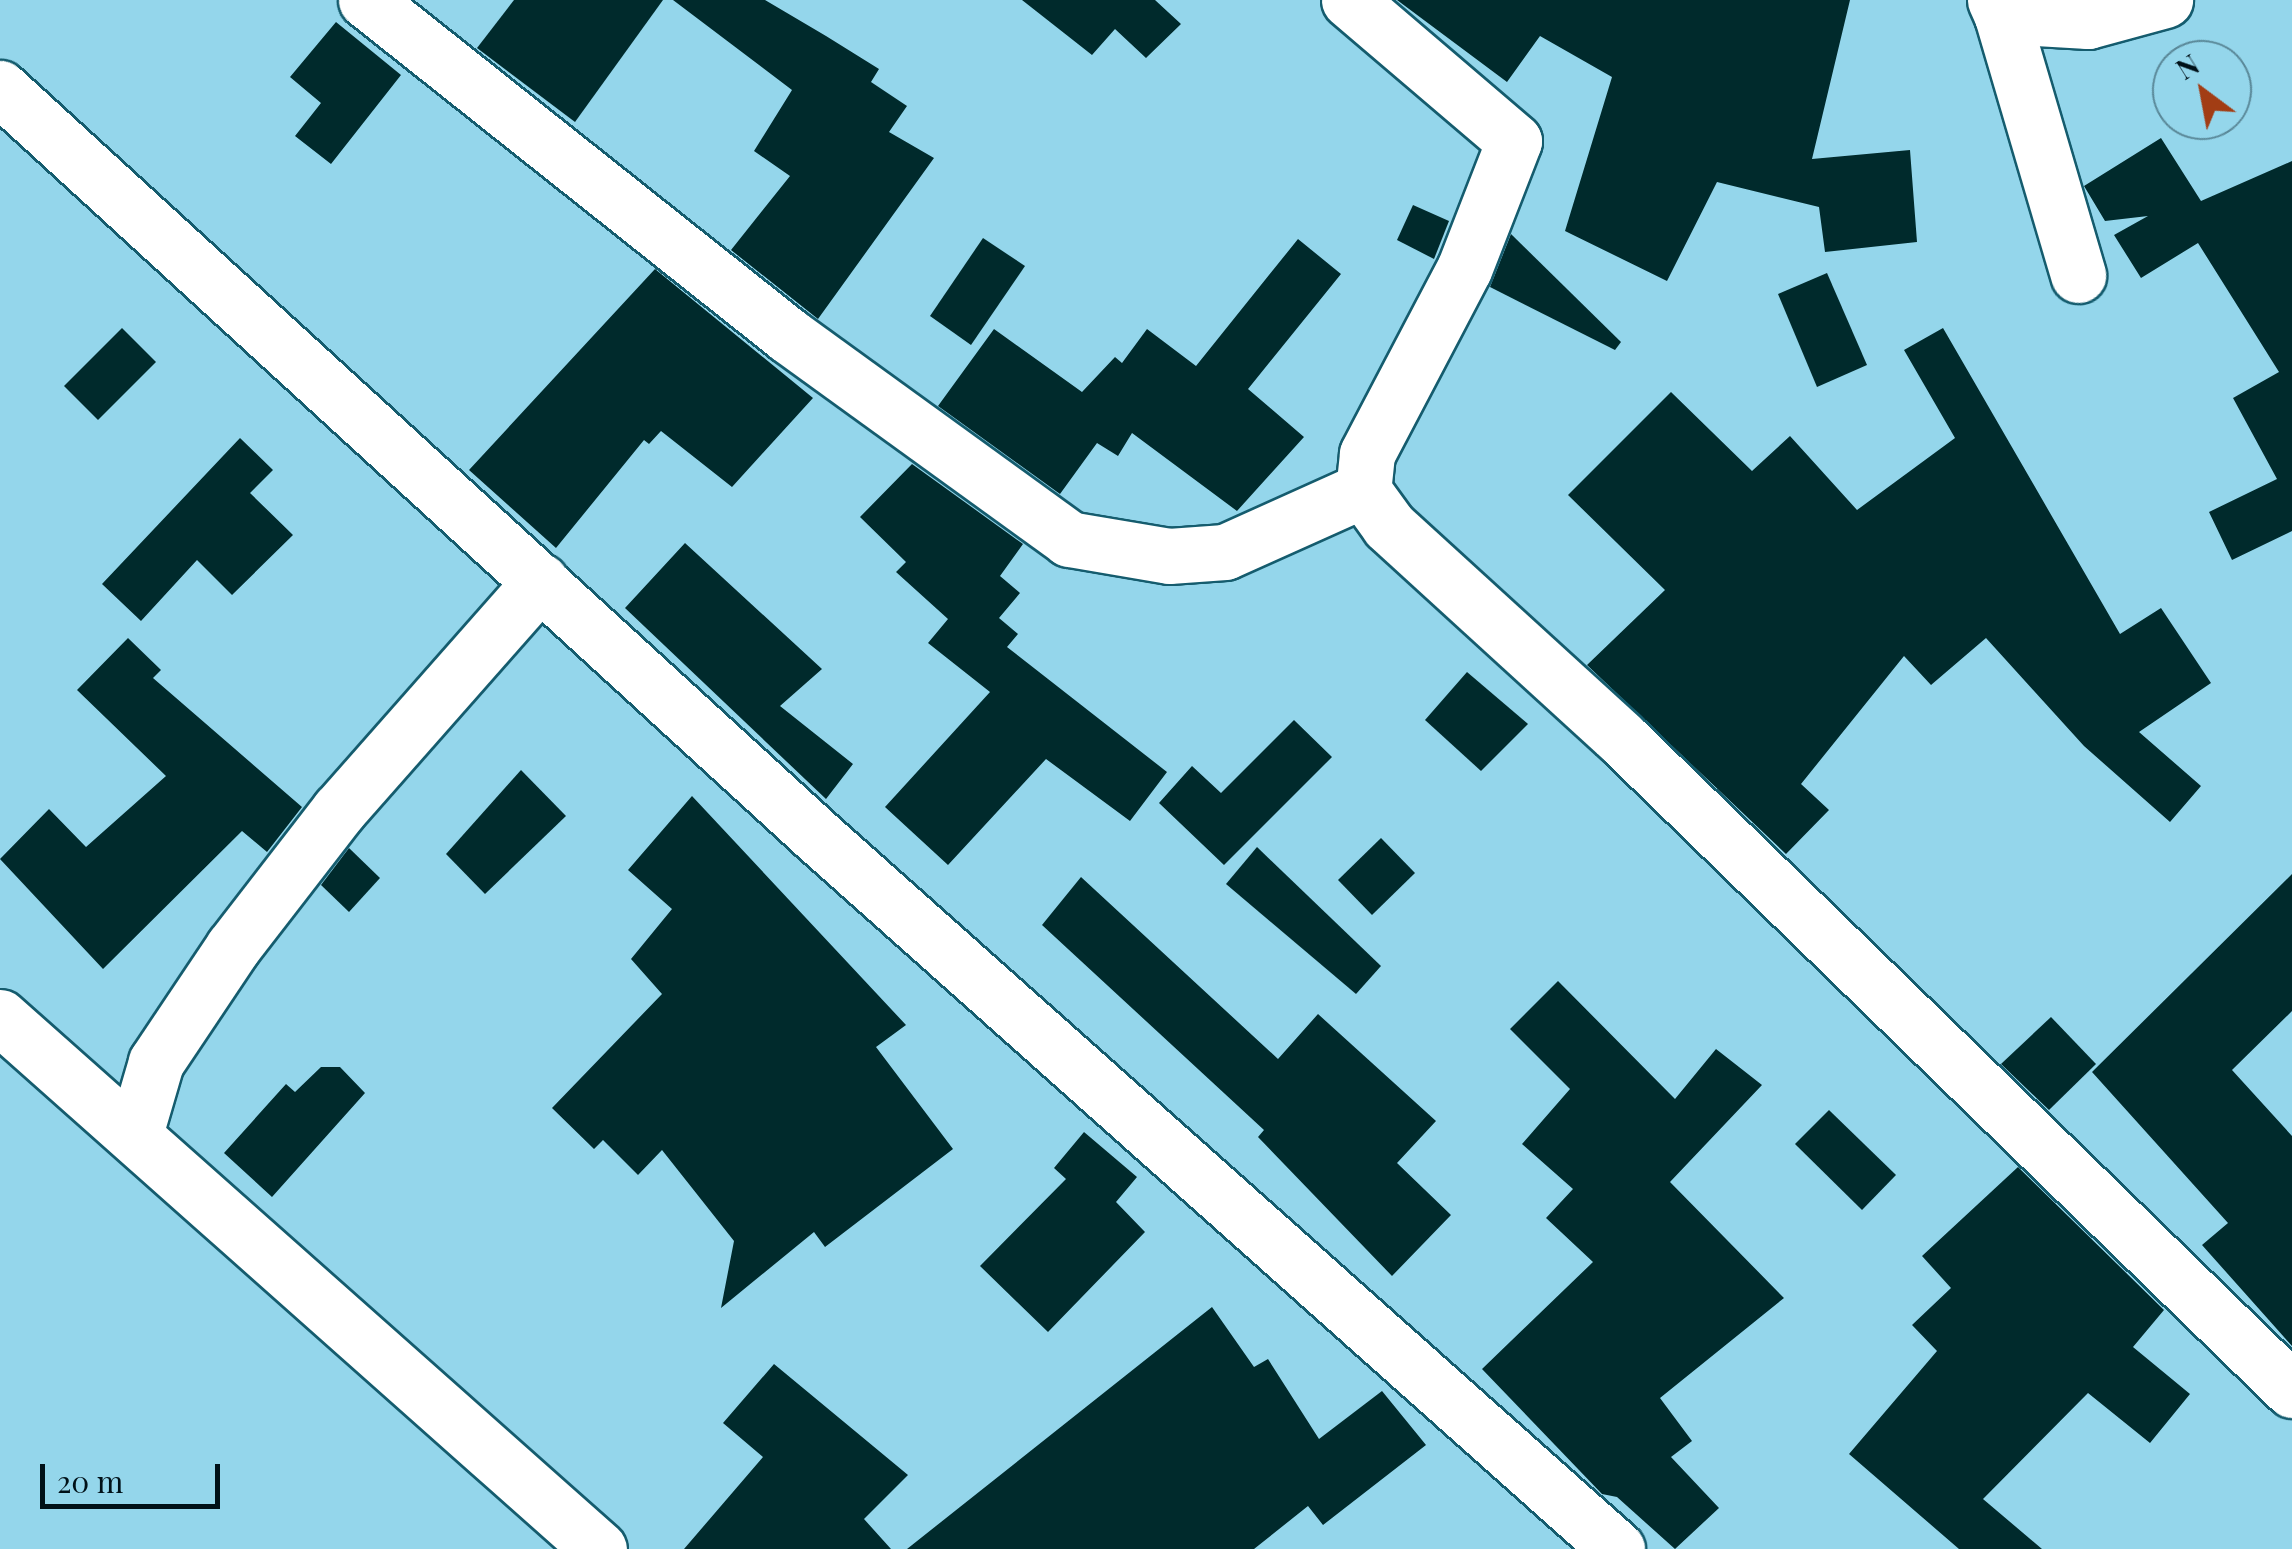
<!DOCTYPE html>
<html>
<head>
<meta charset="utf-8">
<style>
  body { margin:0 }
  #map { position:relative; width:2292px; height:1549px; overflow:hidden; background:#94d6eb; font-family:"Playfair Display",serif }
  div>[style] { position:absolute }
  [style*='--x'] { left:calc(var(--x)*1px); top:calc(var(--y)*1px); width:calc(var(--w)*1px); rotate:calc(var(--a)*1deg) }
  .building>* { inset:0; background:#002a2c }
  .roads { filter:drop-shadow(2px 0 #155c6e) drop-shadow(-2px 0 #155c6e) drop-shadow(0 2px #155c6e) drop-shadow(0 -2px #155c6e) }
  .minor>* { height:55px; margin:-27.5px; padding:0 27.5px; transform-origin:27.5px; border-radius:27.5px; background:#fff }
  span { translate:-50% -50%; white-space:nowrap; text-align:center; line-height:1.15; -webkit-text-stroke:10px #94d6eb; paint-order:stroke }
  .north { position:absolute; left:2152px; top:40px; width:100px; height:100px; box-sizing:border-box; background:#94d6eb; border:2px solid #598797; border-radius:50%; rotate:328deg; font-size:28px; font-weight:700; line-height:40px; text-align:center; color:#001118 }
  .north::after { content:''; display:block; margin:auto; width:35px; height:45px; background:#a23d14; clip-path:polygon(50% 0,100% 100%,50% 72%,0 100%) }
  .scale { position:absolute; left:40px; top:1464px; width:180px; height:45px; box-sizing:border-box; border:5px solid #001118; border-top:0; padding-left:12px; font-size:30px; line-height:35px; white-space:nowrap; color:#001118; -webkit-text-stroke:8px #94d6eb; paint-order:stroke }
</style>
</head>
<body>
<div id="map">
  <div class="building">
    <i style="clip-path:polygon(514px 0,663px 0,575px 122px,477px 48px)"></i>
    <i style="clip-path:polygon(673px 0,765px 0,826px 36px,879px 69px,871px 82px,907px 106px,889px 132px,934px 158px,818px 319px,731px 250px,790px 176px,754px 151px,792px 90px)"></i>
    <i style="clip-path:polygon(1022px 0,1155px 0,1181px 24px,1146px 58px,1115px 29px,1092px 55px)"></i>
    <i style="clip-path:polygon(1397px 0,1850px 0,1812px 159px,1910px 150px,1917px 242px,1825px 252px,1819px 207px,1717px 182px,1667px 281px,1565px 231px,1612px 77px,1540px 36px,1507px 82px)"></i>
    <i style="clip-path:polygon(336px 22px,401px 75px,331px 164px,295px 136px,321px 103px,290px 77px)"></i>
    <i style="clip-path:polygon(2161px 138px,2201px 201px,2292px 161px,2292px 531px,2232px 560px,2209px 512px,2277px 479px,2233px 398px,2279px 372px,2198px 243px,2141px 278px,2114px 235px,2148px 216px,2105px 221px,2084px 186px)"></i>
    <i style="clip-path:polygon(1413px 205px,1449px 221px,1434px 259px,1397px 240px)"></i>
    <i style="clip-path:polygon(1511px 234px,1621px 342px,1615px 350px,1490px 287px)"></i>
    <i style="clip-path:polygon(983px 238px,1025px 266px,971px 345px,930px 316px)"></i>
    <i style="clip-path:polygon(1298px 239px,1341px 274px,1248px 389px,1304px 437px,1237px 511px,1132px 433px,1118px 456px,1097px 443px,1060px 494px,938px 406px,994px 329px,1082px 392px,1115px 357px,1122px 363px,1147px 329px,1196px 366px)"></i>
    <i style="clip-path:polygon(655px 269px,813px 398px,732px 487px,661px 431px,649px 444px,644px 440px,556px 548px,469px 470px)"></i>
    <i style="clip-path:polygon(1827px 273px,1867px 365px,1817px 387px,1778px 294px)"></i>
    <i style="clip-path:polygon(122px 328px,156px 362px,98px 420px,64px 386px)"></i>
    <i style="clip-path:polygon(1943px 328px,2120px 634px,2161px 608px,2211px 683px,2139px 732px,2201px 786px,2170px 822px,2084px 746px,1986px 638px,1931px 685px,1904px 656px,1801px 784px,1829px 810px,1786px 854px,1587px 665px,1665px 590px,1568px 495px,1671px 392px,1752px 471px,1790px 436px,1857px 510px,1955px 438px,1904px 350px)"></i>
    <i style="clip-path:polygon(240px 438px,273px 470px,250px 493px,293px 535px,232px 595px,197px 560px,141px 621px,102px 584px)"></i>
    <i style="clip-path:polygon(912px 464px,1023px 544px,1000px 576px,1020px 593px,999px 618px,1018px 634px,1007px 647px,1167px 772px,1130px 821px,1046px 759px,948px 865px,885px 807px,990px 692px,928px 643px,948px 619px,896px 572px,906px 562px,860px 517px)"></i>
    <i style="clip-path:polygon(685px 543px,822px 669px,780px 706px,853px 764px,826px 799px,625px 608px)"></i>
    <i style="clip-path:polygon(128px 638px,161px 670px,153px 678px,302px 807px,267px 852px,242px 831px,103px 969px,0 859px,49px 809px,86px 847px,166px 776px,77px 690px)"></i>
    <i style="clip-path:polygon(1467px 672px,1528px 724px,1481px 771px,1425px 720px)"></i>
    <i style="clip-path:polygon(1294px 720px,1332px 757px,1224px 865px,1159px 803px,1192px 766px,1221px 793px)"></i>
    <i style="clip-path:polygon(521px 770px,566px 816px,485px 894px,446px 854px)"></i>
    <i style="clip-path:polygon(692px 796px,906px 1025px,876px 1047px,953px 1149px,825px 1247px,814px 1232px,721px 1308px,734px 1241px,662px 1150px,638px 1175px,603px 1140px,594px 1149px,552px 1108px,662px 994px,631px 959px,672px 909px,628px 870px)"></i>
    <i style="clip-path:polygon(1381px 838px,1415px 873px,1372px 915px,1338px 880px)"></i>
    <i style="clip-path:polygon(1257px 847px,1381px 966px,1356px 994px,1226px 884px)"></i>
    <i style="clip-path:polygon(349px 848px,380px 878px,349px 912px,321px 885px)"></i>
    <i style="clip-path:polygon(2292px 874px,2292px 1011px,2232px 1070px,2292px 1136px,2292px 1346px,2202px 1245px,2228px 1223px,2092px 1072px)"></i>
    <i style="clip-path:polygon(1081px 877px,1278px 1059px,1318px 1014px,1436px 1121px,1397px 1163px,1451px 1215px,1392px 1276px,1258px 1137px,1264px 1130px,1042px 925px)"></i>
    <i style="clip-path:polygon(1558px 981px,1675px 1099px,1716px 1049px,1762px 1085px,1670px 1182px,1784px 1298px,1660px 1398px,1692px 1441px,1671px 1457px,1719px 1508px,1675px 1549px,1617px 1497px,1602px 1494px,1482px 1369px,1593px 1262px,1546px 1218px,1573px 1189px,1522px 1144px,1570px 1089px,1510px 1029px)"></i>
    <i style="clip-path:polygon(2051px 1017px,2096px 1064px,2049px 1110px,2001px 1064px)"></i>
    <i style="clip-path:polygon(321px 1067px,340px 1067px,365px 1093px,272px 1197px,224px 1153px,286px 1084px,295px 1092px)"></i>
    <i style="clip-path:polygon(1829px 1110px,1896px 1175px,1862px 1210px,1795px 1144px)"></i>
    <i style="clip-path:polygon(1084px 1132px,1137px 1177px,1116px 1202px,1145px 1232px,1048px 1332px,980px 1266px,1066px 1179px,1054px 1168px)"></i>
    <i style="clip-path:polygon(2018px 1167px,2164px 1310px,2133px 1347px,2190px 1394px,2150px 1443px,2088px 1393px,1983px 1499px,2042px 1549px,1959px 1549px,1849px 1454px,1937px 1351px,1912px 1325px,1951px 1288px,1922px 1256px)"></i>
    <i style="clip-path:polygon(1212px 1307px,1254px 1367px,1268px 1359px,1319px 1439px,1382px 1391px,1426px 1445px,1323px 1525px,1308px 1506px,1254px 1549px,907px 1549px)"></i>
    <i style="clip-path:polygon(774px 1364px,908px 1475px,864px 1519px,891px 1549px,684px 1549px,763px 1457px,723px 1423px)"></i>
  </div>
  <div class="roads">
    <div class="minor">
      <i style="--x:366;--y:0;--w:540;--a:38.46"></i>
      <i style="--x:789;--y:336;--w:346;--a:35.9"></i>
      <i style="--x:1069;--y:539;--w:101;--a:9.6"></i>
      <i style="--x:1169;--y:556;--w:56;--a:-4.1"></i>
      <i style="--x:1225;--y:552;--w:151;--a:-24.2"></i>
      <i style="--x:1349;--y:0;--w:217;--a:40.5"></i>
      <i style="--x:1514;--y:141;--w:137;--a:111.3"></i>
      <i style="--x:1464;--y:269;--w:209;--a:117.7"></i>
      <i style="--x:1367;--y:454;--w:36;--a:96"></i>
      <i style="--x:1363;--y:490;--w:44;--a:54.2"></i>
      <i style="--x:1389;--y:526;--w:313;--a:42.4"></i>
      <i style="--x:1620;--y:737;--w:937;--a:44.18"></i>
      <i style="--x:1995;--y:0;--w:17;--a:66"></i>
      <i style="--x:2002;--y:16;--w:86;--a:3.3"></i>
      <i style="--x:2088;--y:21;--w:80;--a:-15.3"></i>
      <i style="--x:2002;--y:16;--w:270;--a:73.6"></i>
      <i style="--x:0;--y:88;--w:1106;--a:42.47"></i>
      <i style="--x:816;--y:835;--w:1073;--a:41.71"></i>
      <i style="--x:0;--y:1017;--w:801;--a:41.61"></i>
      <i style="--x:135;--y:1134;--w:75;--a:-73.7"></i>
      <i style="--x:156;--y:1062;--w:138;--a:-56.2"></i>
      <i style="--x:233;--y:947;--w:173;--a:-52.3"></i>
      <i style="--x:339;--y:810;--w:305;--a:-48.6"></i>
    </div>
  </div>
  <div class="north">N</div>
  <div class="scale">20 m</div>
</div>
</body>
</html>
